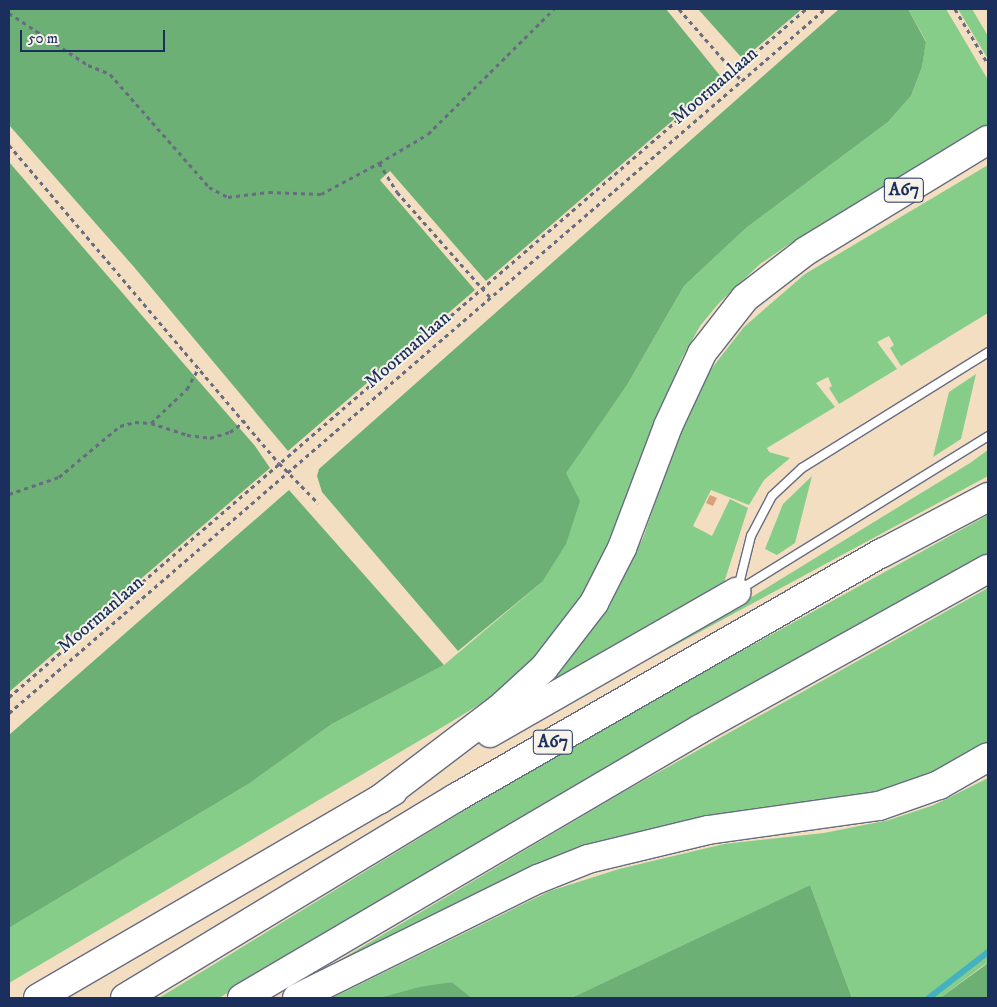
<!DOCTYPE html>
<html>
<head>
<meta charset="utf-8">
<style>
  body { margin:0 }
  #map { position:relative; width:997px; height:1007px; overflow:hidden; background:#f3dec2; font-family:"IM FELL DW Pica",serif }
  div>[style] { position:absolute }
  [style*='--x'] { left:calc(var(--x)*1px); top:calc(var(--y)*1px); width:calc(var(--w)*1px); rotate:calc(var(--a)*1deg) }
  .green>* { inset:0; background:#85cd89 }
  .forest>* { inset:0; background:#6cb075 }
  .stream>* { height:5.5px; margin:-2.75px; padding:0 2.75px; transform-origin:2.75px; border-radius:2.75px; background:#43b1c0 }
  .building>* { inset:0; background:#d9a07e }
  .path>* { height:3px; margin-top:-1.5px; transform-origin:0; background:repeating-linear-gradient(90deg,#676c81 0 4px,transparent 0 8px) }
  .roads { filter:drop-shadow(1px 0 #676c81) drop-shadow(-1px 0 #676c81) drop-shadow(0 1px #676c81) drop-shadow(0 -1px #676c81) }
  .service>* { height:8px; margin:-4px; padding:0 4px; transform-origin:4px; border-radius:4px; background:#fff }
  .motorway>* { height:28px; margin:-14px; padding:0 14px; transform-origin:14px; border-radius:14px; background:#fff }
  span { translate:-50% -50%; white-space:nowrap; text-align:center; line-height:1.15; -webkit-text-stroke:4px #f7f3e8; paint-order:stroke }
  .shield-label span { padding:1px 4px; background:#f7f3e8; border:1px solid; border-radius:4px; -webkit-text-stroke-width:0 }
  .shield-label { font-size:18px; color:#1b2f5e; font-weight:700 }
  .street-label { font-size:19px; color:#1b2f5e }
  .frame { position:absolute; inset:0; border:10px solid #1b2f5e; pointer-events:none }
  .scale { position:absolute; left:20px; top:30px; width:145px; height:22px; box-sizing:border-box; border:2px solid #1b2f5e; border-top:0; padding-left:6px; font-size:15px; line-height:18px; white-space:nowrap; color:#1b2f5e; -webkit-text-stroke:4px #f7f3e8; paint-order:stroke }
</style>
</head>
<body>
<div id="map">
  <div class="green">
    <i style="clip-path:polygon(908px 9px,946px 9px,988px 80px,988px 135px,939px 155px,788px 245px,760px 264px,719px 303px,700px 326px,681px 360px,615px 544px,586px 594px,544px 652px,501px 691px,451px 722px,9px 983px,9px 928px,250px 783px,332px 724px,444px 665px,542px 582px,565px 473px,627px 385px,684px 286px,746px 228px,888px 122px,911px 96px,922px 67px,926px 41px)"></i>
    <i style="clip-path:polygon(958px 9px,972px 9px,988px 36px,988px 59px)"></i>
    <i style="clip-path:polygon(988px 165px,988px 313px,901px 366px,890px 348px,894px 345px,889px 336px,877px 342px,897px 369px,839px 404px,829px 388px,832px 386px,828px 377px,816px 383px,835px 407px,767px 448px,769px 452px,790px 458px,764px 480px,749px 505px,711px 490px,693px 526px,712px 536px,730px 499px,748px 508px,722px 589px,520px 709px,620px 582px,643px 538px,694px 391px,744px 327px,805px 274px)"></i>
    <i style="clip-path:polygon(976px 374px,961px 439px,933px 457px,949px 392px)"></i>
    <i style="clip-path:polygon(988px 450px,988px 476px,659px 654px,970px 463px)"></i>
    <i style="clip-path:polygon(812px 476px,795px 543px,777px 555px,765px 549px,783px 504px)"></i>
    <i style="clip-path:polygon(988px 515px,988px 555px,219px 998px,159px 998px,462px 812px,673px 689px)"></i>
    <i style="clip-path:polygon(988px 588px,988px 749px,883px 797px,706px 824px,323px 970px,625px 791px)"></i>
    <i style="clip-path:polygon(988px 778px,988px 962px,940px 998px,852px 998px,810px 885px,571px 998px,472px 998px,452px 982px,379px 998px,332px 998px,550px 891px,619px 869px,724px 844px,824px 833px,889px 820px,934px 805px)"></i>
  </div>
  <div class="forest">
    <i style="clip-path:polygon(9px 9px,666px 9px,722px 78px,486px 281px,390px 171px,380px 180px,475px 290px,288px 451px,134px 267px,9px 125px)"></i>
    <i style="clip-path:polygon(698px 9px,802px 9px,748px 55px,741px 57px)"></i>
    <i style="clip-path:polygon(839px 9px,908px 9px,926px 42px,922px 67px,911px 96px,888px 122px,746px 228px,684px 286px,627px 385px,566px 473px,580px 501px,566px 544px,542px 582px,458px 651px,322px 492px,317px 476px,319px 469px)"></i>
    <i style="clip-path:polygon(9px 162px,255px 446px,270px 468px,9px 692px)"></i>
    <i style="clip-path:polygon(289px 490px,444px 665px,332px 724px,250px 783px,9px 928px,9px 735px)"></i>
    <i style="clip-path:polygon(810px 885px,852px 998px,571px 998px)"></i>
    <i style="clip-path:polygon(988px 962px,988px 998px,940px 998px,984px 966px)"></i>
    <i style="clip-path:polygon(452px 982px,472px 998px,379px 998px,420px 987px)"></i>
  </div>
  <div class="stream">
    <i style="--x:929;--y:998;--w:75;--a:-37.9"></i>
  </div>
  <div class="building">
    <i style="clip-path:polygon(710px 495px,717px 498px,713px 506px,706px 503px)"></i>
  </div>
  <div class="path">
    <i style="--x:679;--y:9;--w:96;--a:48.8"></i>
    <i style="--x:955;--y:9;--w:64;--a:59"></i>
    <i style="--x:9;--y:13;--w:95;--a:33.4"></i>
    <i style="--x:88;--y:65;--w:24;--a:22"></i>
    <i style="--x:110;--y:74;--w:150;--a:48.8"></i>
    <i style="--x:209;--y:187;--w:21;--a:28"></i>
    <i style="--x:228;--y:197;--w:41;--a:-7"></i>
    <i style="--x:269;--y:192;--w:52;--a:2.2"></i>
    <i style="--x:321;--y:194;--w:66;--a:-28.1"></i>
    <i style="--x:379;--y:163;--w:57;--a:-30.6"></i>
    <i style="--x:428;--y:134;--w:177;--a:-44.8"></i>
    <i style="--x:9;--y:145;--w:417;--a:49.7"></i>
    <i style="--x:279;--y:463;--w:56;--a:45.7"></i>
    <i style="--x:379;--y:163;--w:34;--a:58"></i>
    <i style="--x:397;--y:192;--w:140;--a:48.5"></i>
    <i style="--x:151;--y:423;--w:50;--a:-43.4"></i>
    <i style="--x:187;--y:389;--w:25;--a:-61"></i>
    <i style="--x:9;--y:494;--w:53;--a:-18.8"></i>
    <i style="--x:59;--y:477;--w:80;--a:-39.9"></i>
    <i style="--x:120;--y:426;--w:16;--a:-15"></i>
    <i style="--x:135;--y:422;--w:16;--a:4"></i>
    <i style="--x:151;--y:423;--w:38;--a:18"></i>
    <i style="--x:187;--y:435;--w:23;--a:7"></i>
    <i style="--x:210;--y:438;--w:21;--a:-17"></i>
    <i style="--x:230;--y:432;--w:19;--a:-36"></i>
    <i style="--x:9;--y:697;--w:1053;--a:-40.8"></i>
    <i style="--x:9;--y:713;--w:1078;--a:-40.79"></i>
  </div>
  <div class="roads">
    <div class="service">
      <i style="--x:738;--y:588;--w:54;--a:-76"></i>
      <i style="--x:751;--y:536;--w:45;--a:-62.3"></i>
      <i style="--x:772;--y:496;--w:41;--a:-43"></i>
      <i style="--x:802;--y:468;--w:219;--a:-31.9"></i>
      <i style="--x:739;--y:590;--w:293;--a:-31.7"></i>
    </div>
    <div class="motorway">
      <i style="--x:490;--y:733;--w:284;--a:-29.8"></i>
      <i style="--x:379;--y:800;--w:151;--a:-37.2"></i>
      <i style="--x:499;--y:709;--w:61;--a:-42.3"></i>
      <i style="--x:544;--y:668;--w:82;--a:-52.4"></i>
      <i style="--x:594;--y:603;--w:62;--a:-63"></i>
      <i style="--x:622;--y:548;--w:130;--a:-69.3"></i>
      <i style="--x:668;--y:426;--w:81;--a:-65"></i>
      <i style="--x:702;--y:353;--w:70;--a:-52"></i>
      <i style="--x:745;--y:298;--w:77;--a:-37.6"></i>
      <i style="--x:806;--y:251;--w:213;--a:-31.4"></i>
      <i style="--x:38;--y:998;--w:411;--a:-30.2"></i>
      <i style="--x:125;--y:998;--w:388;--a:-31.2"></i>
      <i style="--x:457;--y:797;--w:490;--a:-29.9"></i>
      <i style="--x:882;--y:553;--w:120;--a:-27.8"></i>
      <i style="--x:242;--y:998;--w:531;--a:-30.43"></i>
      <i style="--x:700;--y:729;--w:329;--a:-29.1"></i>
      <i style="--x:297;--y:998;--w:269;--a:-26.3"></i>
      <i style="--x:538;--y:879;--w:54;--a:-21.8"></i>
      <i style="--x:588;--y:859;--w:123;--a:-13.6"></i>
      <i style="--x:708;--y:830;--w:173;--a:-8"></i>
      <i style="--x:879;--y:806;--w:64;--a:-19.3"></i>
      <i style="--x:939;--y:785;--w:56;--a:-29.7"></i>
    </div>
  </div>
  <div class="shield-label">
    <span style="left:904px;top:190px">A67</span>
    <span style="left:553px;top:742px">A67</span>
  </div>
  <div class="street-label">
    <span style="left:715px;top:86px;rotate:-41deg">Moormanlaan</span>
    <span style="left:408px;top:350px;rotate:-41deg">Moormanlaan</span>
    <span style="left:101px;top:615px;rotate:-41deg">Moormanlaan</span>
  </div>
  <div class="frame"></div>
  <div class="scale">50 m</div>
</div>
</body>
</html>
